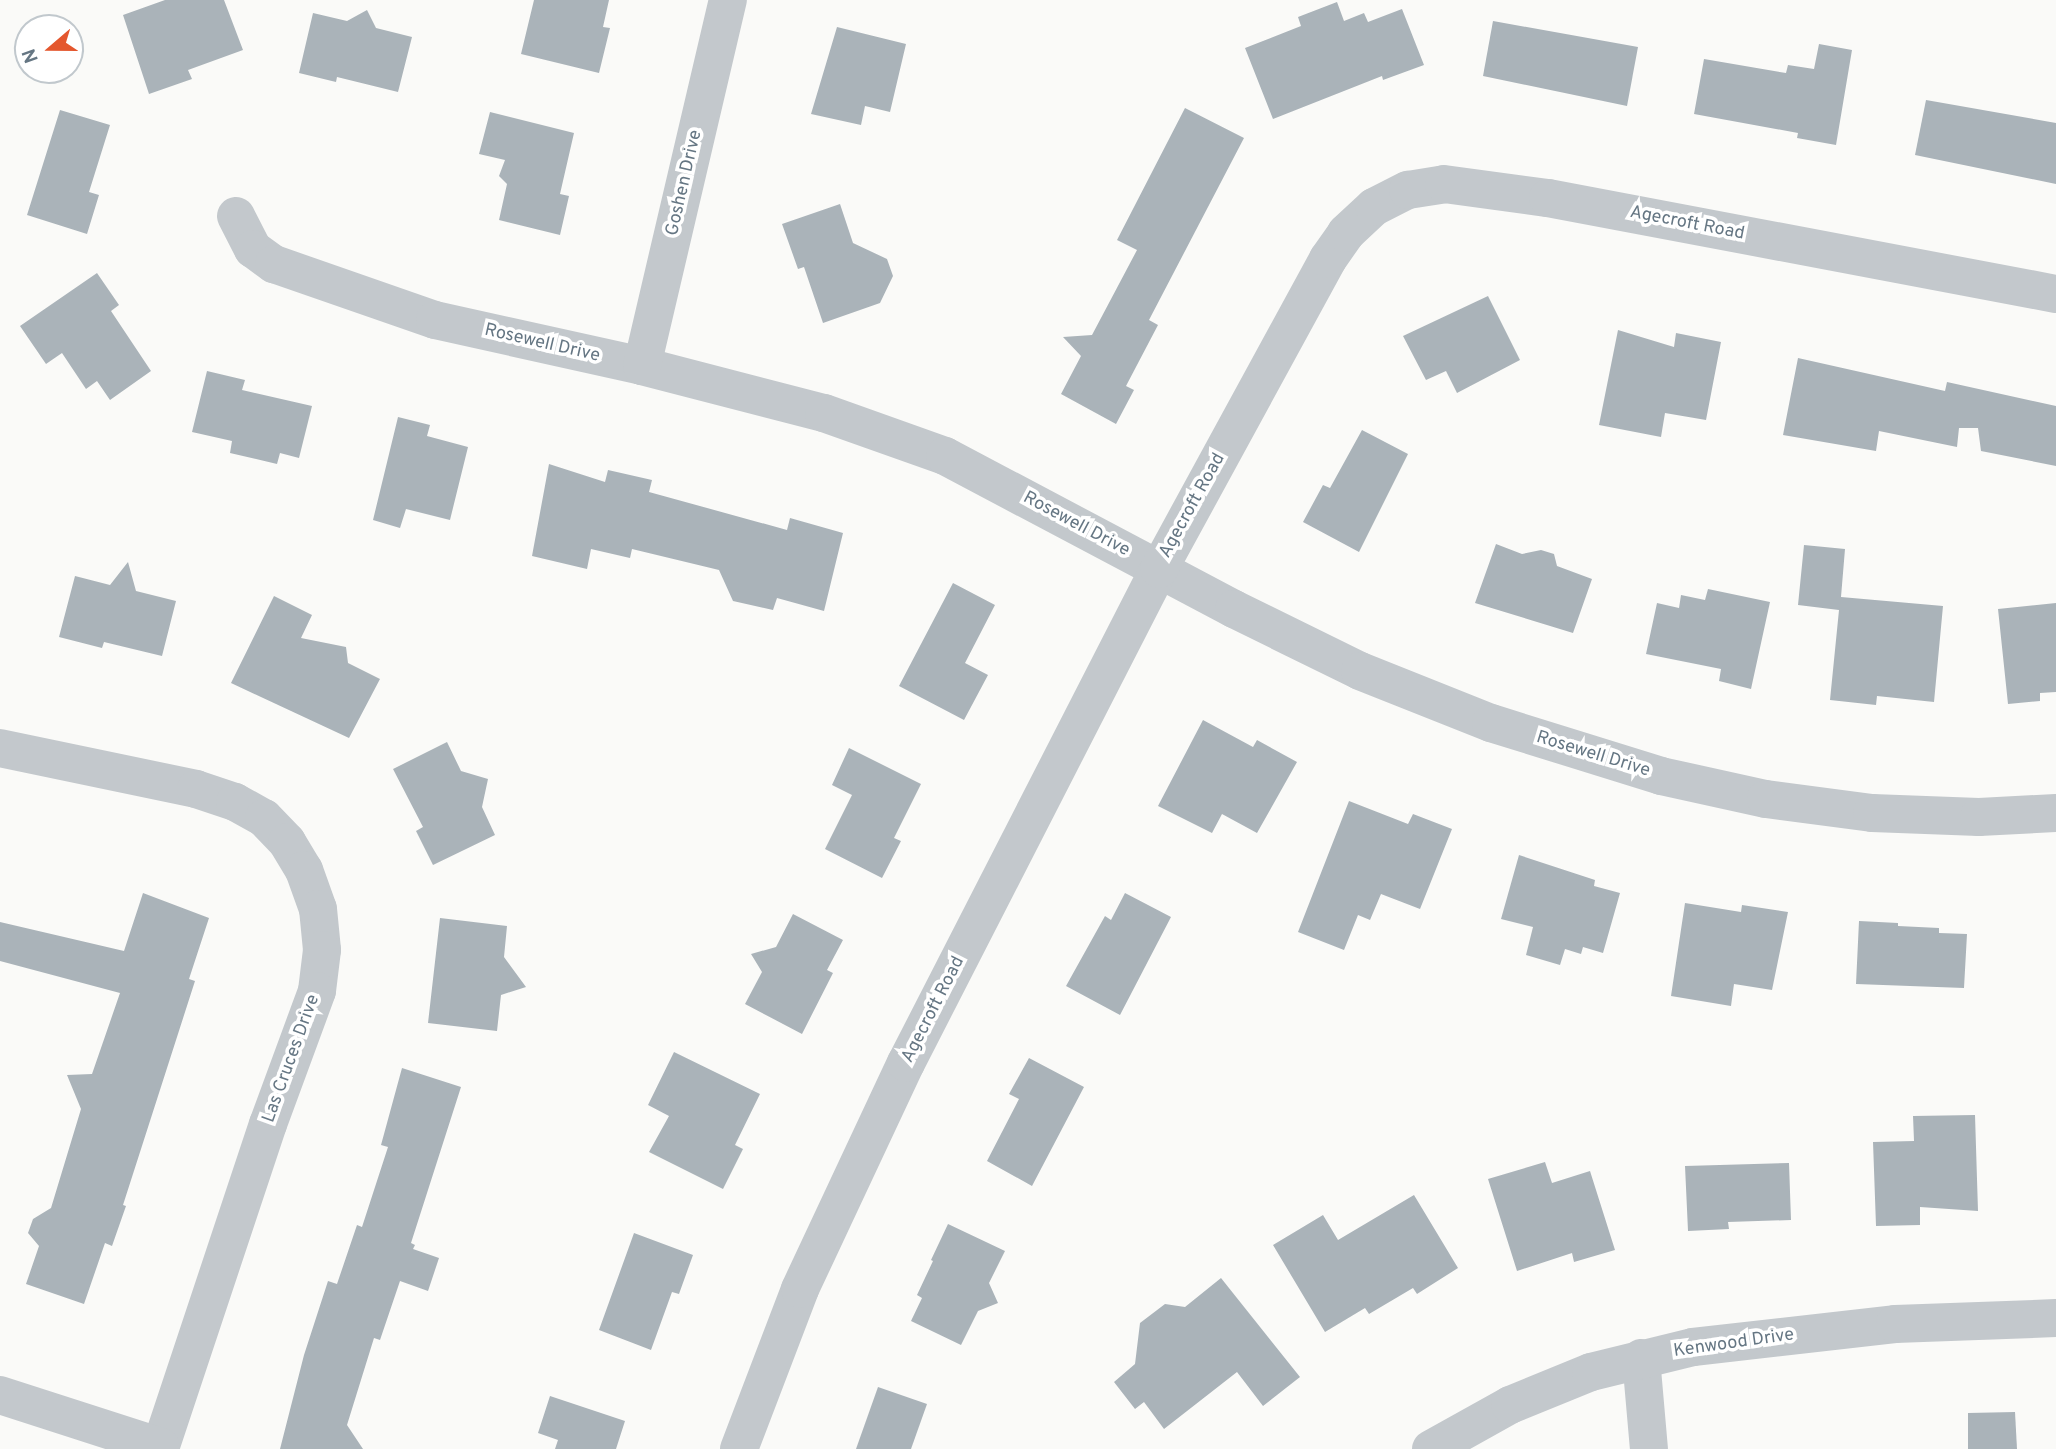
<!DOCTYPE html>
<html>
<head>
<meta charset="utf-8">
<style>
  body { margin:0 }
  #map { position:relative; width:2056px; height:1449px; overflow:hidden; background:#fafaf8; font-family:Overpass,sans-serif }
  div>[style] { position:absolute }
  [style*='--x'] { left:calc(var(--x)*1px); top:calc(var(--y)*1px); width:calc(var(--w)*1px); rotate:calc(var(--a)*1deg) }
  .building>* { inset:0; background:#aab3b9 }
  .street>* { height:38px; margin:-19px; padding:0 19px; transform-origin:19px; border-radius:19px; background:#c3c8cc }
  span { translate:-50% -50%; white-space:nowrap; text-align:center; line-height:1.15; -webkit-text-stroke:7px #fff; paint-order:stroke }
  .street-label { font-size:18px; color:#657683 }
  .north { position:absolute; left:14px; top:14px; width:70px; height:70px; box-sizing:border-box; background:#fff; border:2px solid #c1c8cd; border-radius:50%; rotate:250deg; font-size:19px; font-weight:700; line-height:28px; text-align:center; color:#657683 }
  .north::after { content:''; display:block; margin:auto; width:24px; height:32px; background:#e4572e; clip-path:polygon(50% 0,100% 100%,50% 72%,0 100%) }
</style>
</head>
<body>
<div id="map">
  <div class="building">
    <i style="clip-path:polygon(165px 0,224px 0,243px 50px,188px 70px,192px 79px,149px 94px,123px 15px)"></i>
    <i style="clip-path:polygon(534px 0,609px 0,603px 27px,610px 28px,599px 73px,521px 54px)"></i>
    <i style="clip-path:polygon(1337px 2px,1344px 21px,1364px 13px,1368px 22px,1402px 9px,1424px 65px,1383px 80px,1382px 76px,1273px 119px,1245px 48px,1301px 26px,1298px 17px)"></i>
    <i style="clip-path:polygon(367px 10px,376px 28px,412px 37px,398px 92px,337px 77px,336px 82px,299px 73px,313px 13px,347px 21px)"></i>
    <i style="clip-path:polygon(1493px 21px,1638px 47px,1627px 106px,1483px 76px)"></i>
    <i style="clip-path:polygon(837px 27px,906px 44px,890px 112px,865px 106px,861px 125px,811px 114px)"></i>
    <i style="clip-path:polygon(1819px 44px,1852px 50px,1836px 145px,1797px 138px,1798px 133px,1694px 114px,1704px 59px,1786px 73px,1788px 65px,1814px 69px)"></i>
    <i style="clip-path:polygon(1926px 100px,2056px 123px,2056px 184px,1915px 155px)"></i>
    <i style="clip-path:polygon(1185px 108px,1244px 138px,1149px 320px,1158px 325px,1126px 386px,1134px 390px,1116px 424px,1061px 394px,1081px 356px,1063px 337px,1092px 335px,1137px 250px,1117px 240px)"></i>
    <i style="clip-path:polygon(60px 110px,110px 125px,89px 192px,99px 195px,87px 234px,27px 215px)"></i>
    <i style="clip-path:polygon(490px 112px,574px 133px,560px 194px,569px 196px,560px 235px,499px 220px,507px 184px,499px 176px,505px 160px,479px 154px)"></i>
    <i style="clip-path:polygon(840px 204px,853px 243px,887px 259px,893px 276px,880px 303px,823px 323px,804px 267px,798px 269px,782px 224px)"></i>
    <i style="clip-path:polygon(97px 273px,119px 305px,111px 311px,151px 371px,110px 400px,97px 381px,86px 389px,62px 353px,46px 364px,20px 326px)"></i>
    <i style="clip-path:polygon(1488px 296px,1520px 360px,1457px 393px,1446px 371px,1426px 380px,1403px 336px)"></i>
    <i style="clip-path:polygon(1618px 330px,1674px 347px,1676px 333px,1721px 342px,1706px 420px,1665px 413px,1661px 437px,1599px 425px)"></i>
    <i style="clip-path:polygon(1798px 358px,1945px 391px,1947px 382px,2056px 406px,2056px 466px,1981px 451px,1978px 428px,1959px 428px,1957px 447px,1879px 431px,1876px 451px,1783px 435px)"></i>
    <i style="clip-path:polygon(207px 371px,245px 380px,242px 390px,312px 406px,299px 458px,280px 453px,277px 464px,230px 453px,232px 441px,192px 432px)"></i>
    <i style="clip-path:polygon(398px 417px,430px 425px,427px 436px,468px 447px,450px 520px,406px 509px,400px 528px,373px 520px)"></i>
    <i style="clip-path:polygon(1362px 430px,1408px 454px,1359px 552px,1303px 522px,1323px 485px,1330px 488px)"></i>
    <i style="clip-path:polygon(549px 464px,605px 482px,608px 470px,652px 480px,649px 492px,787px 530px,790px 518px,843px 533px,824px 611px,777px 598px,773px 610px,733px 601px,719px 570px,632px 549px,630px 558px,591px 549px,587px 569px,532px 556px)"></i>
    <i style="clip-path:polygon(1496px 544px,1522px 554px,1541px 550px,1554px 554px,1557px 566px,1592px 579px,1573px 633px,1475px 603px)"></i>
    <i style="clip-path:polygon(1804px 545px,1845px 549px,1841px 597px,1943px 606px,1934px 702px,1877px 696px,1876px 705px,1830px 700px,1839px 610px,1798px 605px)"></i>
    <i style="clip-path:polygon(128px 562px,136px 591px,176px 601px,162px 656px,104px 642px,102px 648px,59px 637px,75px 576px,110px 585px)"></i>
    <i style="clip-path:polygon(953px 583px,995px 605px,965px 663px,988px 675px,964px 720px,899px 686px)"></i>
    <i style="clip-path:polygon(1708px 589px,1770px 602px,1751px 689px,1719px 681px,1721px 669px,1646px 654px,1657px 603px,1679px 608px,1681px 595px,1705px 600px)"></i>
    <i style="clip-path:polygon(274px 596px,312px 615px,301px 638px,346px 647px,348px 663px,380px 679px,349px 738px,231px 683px)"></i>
    <i style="clip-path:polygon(2056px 603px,2056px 692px,2040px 693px,2040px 701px,2008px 704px,1998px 609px)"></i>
    <i style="clip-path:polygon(1203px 720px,1253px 747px,1257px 740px,1297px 762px,1257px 833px,1222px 814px,1212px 833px,1158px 806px)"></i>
    <i style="clip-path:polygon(447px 742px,461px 771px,488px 779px,482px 807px,495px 835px,433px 865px,416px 831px,423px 827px,393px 769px)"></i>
    <i style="clip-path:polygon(849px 748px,921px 784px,894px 838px,901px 841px,882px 878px,825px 849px,852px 795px,832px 785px)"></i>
    <i style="clip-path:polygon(1349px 801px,1408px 824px,1413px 814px,1452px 829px,1420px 909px,1381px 894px,1370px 920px,1358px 915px,1344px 950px,1298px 932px)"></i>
    <i style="clip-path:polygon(1519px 855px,1595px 880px,1594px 886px,1620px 893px,1603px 953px,1583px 947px,1581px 954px,1565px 949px,1560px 965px,1526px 955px,1533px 927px,1501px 919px)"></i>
    <i style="clip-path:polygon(143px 893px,209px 918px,189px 979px,195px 981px,123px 1205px,126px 1206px,112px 1246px,105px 1243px,84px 1304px,26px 1284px,39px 1246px,28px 1233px,33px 1219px,51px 1208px,81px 1109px,67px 1075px,92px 1074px,120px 993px,0 961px,0 922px,124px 951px)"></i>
    <i style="clip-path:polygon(1125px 893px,1171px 917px,1120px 1015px,1066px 986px,1105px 916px,1111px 920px)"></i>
    <i style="clip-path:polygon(1685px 903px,1741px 912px,1742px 905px,1788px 912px,1772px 990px,1734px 984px,1731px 1006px,1671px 996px)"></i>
    <i style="clip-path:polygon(793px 914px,843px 940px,827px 970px,833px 973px,802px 1034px,745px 1004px,762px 972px,751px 954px,776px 947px)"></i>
    <i style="clip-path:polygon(440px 918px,507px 926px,504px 957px,526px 987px,501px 995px,497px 1031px,428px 1023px)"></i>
    <i style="clip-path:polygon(1859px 921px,1898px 923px,1898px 926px,1939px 928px,1939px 933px,1967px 934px,1964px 988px,1856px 984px)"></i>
    <i style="clip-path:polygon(674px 1052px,760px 1094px,735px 1145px,743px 1149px,723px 1189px,649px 1152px,669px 1116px,648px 1105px)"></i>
    <i style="clip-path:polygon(1029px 1058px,1084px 1087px,1032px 1186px,987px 1161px,1019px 1099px,1009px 1094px)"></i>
    <i style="clip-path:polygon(402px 1068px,461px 1087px,411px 1243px,415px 1245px,413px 1249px,439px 1258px,428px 1291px,400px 1281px,380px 1340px,374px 1338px,347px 1425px,363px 1449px,280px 1449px,304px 1355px,328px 1281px,337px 1284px,357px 1225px,362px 1227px,388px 1147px,381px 1145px)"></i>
    <i style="clip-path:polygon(1975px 1115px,1978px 1211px,1920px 1207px,1920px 1225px,1876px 1226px,1873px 1142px,1914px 1141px,1913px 1116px)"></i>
    <i style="clip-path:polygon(1545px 1162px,1552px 1183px,1590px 1171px,1615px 1250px,1574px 1262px,1572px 1253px,1517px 1271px,1488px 1179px)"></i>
    <i style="clip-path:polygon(1789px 1163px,1791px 1220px,1728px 1222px,1729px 1229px,1688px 1231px,1685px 1166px)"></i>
    <i style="clip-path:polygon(1414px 1195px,1458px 1268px,1417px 1294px,1413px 1288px,1369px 1314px,1365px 1308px,1325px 1332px,1273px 1245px,1323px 1215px,1338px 1240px)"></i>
    <i style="clip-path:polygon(948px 1224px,1005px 1251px,989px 1283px,998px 1303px,978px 1311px,961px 1345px,911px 1321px,922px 1298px,917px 1295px,933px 1261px,931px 1260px)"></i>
    <i style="clip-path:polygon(634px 1233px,693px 1255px,679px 1294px,672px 1292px,651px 1350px,599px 1330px)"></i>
    <i style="clip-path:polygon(1221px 1278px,1300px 1377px,1263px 1406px,1237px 1372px,1164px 1429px,1144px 1402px,1135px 1409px,1114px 1382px,1135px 1364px,1140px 1323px,1165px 1304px,1185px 1307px)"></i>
    <i style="clip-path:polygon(878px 1387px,927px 1404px,911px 1449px,856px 1449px)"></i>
    <i style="clip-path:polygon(550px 1396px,625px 1421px,616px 1449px,555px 1449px,558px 1440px,538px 1433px)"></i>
    <i style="clip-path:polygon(2015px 1412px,2017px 1449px,1968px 1449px,1968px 1413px)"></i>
  </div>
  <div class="street">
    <i style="--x:236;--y:216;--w:37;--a:63"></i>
    <i style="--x:253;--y:249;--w:26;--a:36"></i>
    <i style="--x:274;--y:264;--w:170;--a:19.2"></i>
    <i style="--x:435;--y:320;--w:212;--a:12.5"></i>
    <i style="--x:642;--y:366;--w:188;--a:14.5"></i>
    <i style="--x:824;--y:413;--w:128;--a:19.6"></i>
    <i style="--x:945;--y:456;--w:327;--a:27.9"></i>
    <i style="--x:1234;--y:609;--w:140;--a:26.2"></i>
    <i style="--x:1360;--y:671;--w:141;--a:21.7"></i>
    <i style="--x:1491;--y:723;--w:178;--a:17.3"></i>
    <i style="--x:1661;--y:776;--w:107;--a:12.4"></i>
    <i style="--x:1766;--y:799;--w:107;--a:7.5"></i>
    <i style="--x:1872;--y:813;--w:107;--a:2.1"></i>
    <i style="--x:1979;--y:817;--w:77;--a:-3"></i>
    <i style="--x:642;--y:366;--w:376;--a:-76.8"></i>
    <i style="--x:0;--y:748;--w:200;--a:11.8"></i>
    <i style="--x:196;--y:789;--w:41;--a:18.4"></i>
    <i style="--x:235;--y:802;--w:33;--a:29"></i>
    <i style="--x:264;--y:818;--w:33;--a:46"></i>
    <i style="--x:287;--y:842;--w:33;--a:59"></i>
    <i style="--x:304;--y:870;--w:41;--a:70.3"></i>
    <i style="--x:318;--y:909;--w:41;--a:84.4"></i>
    <i style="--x:322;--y:950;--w:41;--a:97"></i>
    <i style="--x:317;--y:991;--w:142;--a:110.2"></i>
    <i style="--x:268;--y:1124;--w:342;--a:108.4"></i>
    <i style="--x:1641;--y:1358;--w:91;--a:85"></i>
    <i style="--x:0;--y:1395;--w:169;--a:17.9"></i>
    <i style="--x:739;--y:1449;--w:171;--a:-69.1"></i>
    <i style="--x:800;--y:1289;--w:250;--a:-64.9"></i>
    <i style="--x:906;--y:1063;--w:555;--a:-62.88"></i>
    <i style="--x:1159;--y:569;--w:353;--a:-61.4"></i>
    <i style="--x:1328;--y:259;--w:32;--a:-55"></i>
    <i style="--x:1346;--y:233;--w:38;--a:-43"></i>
    <i style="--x:1374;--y:207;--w:38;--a:-27"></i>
    <i style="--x:1408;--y:190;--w:36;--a:-9"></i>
    <i style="--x:1444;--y:184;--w:105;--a:7.7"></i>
    <i style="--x:1548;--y:198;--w:517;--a:10.7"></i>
    <i style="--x:1431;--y:1449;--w:90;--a:-29.1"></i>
    <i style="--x:1510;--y:1405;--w:87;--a:-22.2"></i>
    <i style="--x:1591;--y:1372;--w:105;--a:-13.8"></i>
    <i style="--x:1693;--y:1347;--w:203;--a:-6.5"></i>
    <i style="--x:1895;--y:1324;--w:161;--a:-2.1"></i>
  </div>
  <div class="street-label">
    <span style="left:685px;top:183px;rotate:-77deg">Goshen Drive</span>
    <span style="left:1687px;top:224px;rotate:11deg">Agecroft Road</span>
    <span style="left:542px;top:344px;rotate:13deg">Rosewell Drive</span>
    <span style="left:1193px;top:506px;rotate:-61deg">Agecroft Road</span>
    <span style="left:1076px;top:525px;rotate:28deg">Rosewell Drive</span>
    <span style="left:1593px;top:755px;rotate:17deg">Rosewell Drive</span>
    <span style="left:934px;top:1010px;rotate:-63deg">Agecroft Road</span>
    <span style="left:292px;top:1059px;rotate:-70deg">Las Cruces Drive</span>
    <span style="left:1734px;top:1344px;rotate:-8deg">Kenwood Drive</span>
  </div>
  <div class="north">N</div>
</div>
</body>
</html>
